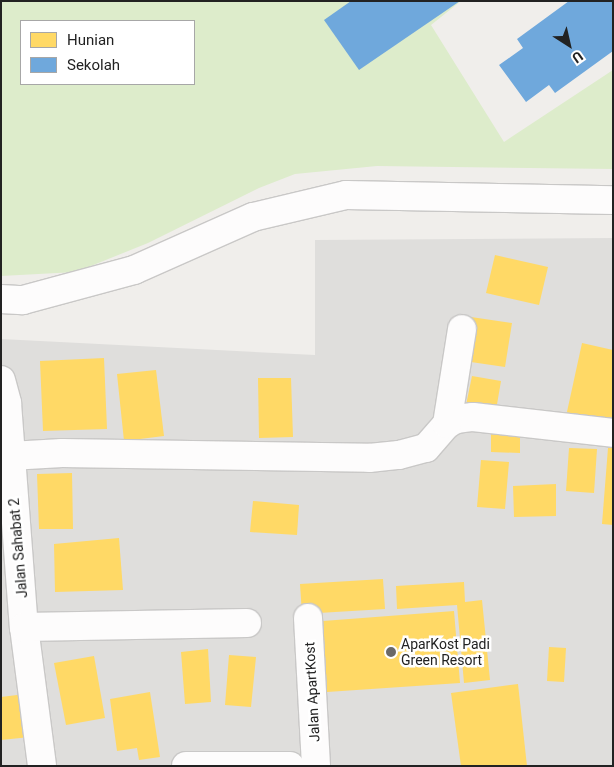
<!DOCTYPE html>
<html>
<head>
<meta charset="utf-8">
<style>
  body { margin:0 }
  #map { position:relative; width:614px; height:767px; overflow:hidden; background:#f0eeeb; font-family:Roboto,sans-serif }
  div>[style] { position:absolute }
  [style*='--x'] { left:calc(var(--x)*1px); top:calc(var(--y)*1px); width:calc(var(--w)*1px); rotate:calc(var(--a)*1deg) }
  .residential>* { inset:0; background:#dfdedc }
  .grass>* { inset:0; background:#ddeccb }
  .homes>* { inset:0; background:#ffd966 }
  .schools>* { inset:0; background:#6fa8dc }
  .roads { filter:drop-shadow(1px 0 #c9c8c7) drop-shadow(-1px 0 #c9c8c7) drop-shadow(0 1px #c9c8c7) drop-shadow(0 -1px #c9c8c7) }
  .minor>* { height:28px; margin:-14px; padding:0 14px; transform-origin:14px; border-radius:14px; background:#fdfcfc }
  .dots>* { width:14px; height:14px; translate:-50% -50%; box-sizing:border-box; border:2px solid #fff; border-radius:50% }
  span { translate:-50% -50%; white-space:nowrap; text-align:center; line-height:1.15; -webkit-text-stroke:5px #fff; paint-order:stroke }
  .street-label { font-size:14px; color:#222 }
  .poi-label { font-size:14px; color:#222 }
  .left { translate:0 -50%; text-align:left }
  .frame { position:absolute; inset:0; border:2px solid #222; pointer-events:none }
  .legend { position:absolute; left:20px; top:20px; width:175px; height:65px; box-sizing:border-box; background:#fff; border:1px solid #a7a7a7; margin:0; padding:6px 9px; list-style:none; font-size:15px; color:#222 }
  .legend li { display:flex; align-items:center; gap:10px; height:25px }
  .legend b { width:25px; border:1px solid #a7a7a7 }
  .north { position:absolute; left:544px; top:20px; width:50px; height:50px; -webkit-text-stroke:4px #fff; paint-order:stroke; rotate:145deg; font-size:14px; font-weight:700; line-height:20px; text-align:center; color:#222 }
  .north::after { content:''; display:block; margin:auto; width:18px; height:22px; background:#222; clip-path:polygon(50% 0,100% 100%,50% 72%,0 100%) }
</style>
</head>
<body>
<div id="map">
  <div class="residential">
    <i style="clip-path:polygon(613px 238px,613px 766px,1px 766px,1px 339px,315px 355px,315px 240px)"></i>
  </div>
  <div class="grass">
    <i style="clip-path:polygon(evenodd,1px 1px,461px 1px,431px 25px,504px 142px,613px 70px,613px 169px,377px 166px,295px 174px,259px 188px,148px 243px,76px 272px,1px 276px,1px 1px,21px 21px,194px 21px,194px 84px,21px 84px,21px 21px)"></i>
  </div>
  <div class="homes">
    <i style="clip-path:polygon(495px 255px,548px 267px,539px 305px,486px 293px)"></i>
    <i style="clip-path:polygon(471px 317px,512px 323px,505px 367px,464px 361px)"></i>
    <i style="clip-path:polygon(582px 343px,613px 350px,613px 415px,609px 430px,565px 421px)"></i>
    <i style="clip-path:polygon(104px 358px,107px 429px,43px 431px,40px 361px)"></i>
    <i style="clip-path:polygon(156px 370px,164px 436px,124px 441px,117px 374px)"></i>
    <i style="clip-path:polygon(472px 376px,501px 381px,495px 416px,465px 410px)"></i>
    <i style="clip-path:polygon(258px 378px,291px 378px,293px 437px,259px 438px)"></i>
    <i style="clip-path:polygon(491px 433px,520px 433px,520px 453px,491px 452px)"></i>
    <i style="clip-path:polygon(569px 448px,597px 449px,594px 493px,566px 491px)"></i>
    <i style="clip-path:polygon(608px 448px,613px 448px,613px 525px,602px 524px)"></i>
    <i style="clip-path:polygon(481px 460px,509px 462px,505px 509px,477px 507px)"></i>
    <i style="clip-path:polygon(72px 473px,73px 529px,39px 529px,37px 474px)"></i>
    <i style="clip-path:polygon(556px 484px,556px 516px,514px 517px,513px 486px)"></i>
    <i style="clip-path:polygon(253px 501px,299px 505px,297px 535px,250px 532px)"></i>
    <i style="clip-path:polygon(119px 538px,123px 590px,55px 592px,54px 544px)"></i>
    <i style="clip-path:polygon(383px 579px,385px 609px,302px 614px,300px 584px)"></i>
    <i style="clip-path:polygon(464px 582px,465px 602px,482px 600px,490px 680px,464px 683px,457px 605px,397px 609px,396px 586px)"></i>
    <i style="clip-path:polygon(454px 611px,460px 683px,327px 692px,323px 621px)"></i>
    <i style="clip-path:polygon(549px 647px,566px 648px,564px 682px,547px 681px)"></i>
    <i style="clip-path:polygon(208px 649px,211px 702px,185px 704px,181px 652px)"></i>
    <i style="clip-path:polygon(229px 655px,256px 657px,251px 707px,225px 705px)"></i>
    <i style="clip-path:polygon(94px 656px,105px 718px,66px 725px,54px 663px)"></i>
    <i style="clip-path:polygon(518px 684px,527px 766px,461px 766px,451px 693px)"></i>
    <i style="clip-path:polygon(150px 692px,160px 757px,139px 760px,137px 748px,117px 751px,110px 699px)"></i>
    <i style="clip-path:polygon(25px 694px,30px 737px,1px 740px,1px 697px)"></i>
  </div>
  <div class="schools">
    <i style="clip-path:polygon(351px 1px,460px 1px,359px 70px,324px 20px)"></i>
    <i style="clip-path:polygon(569px 1px,613px 1px,613px 51px,555px 93px,549px 85px,526px 102px,499px 65px,523px 48px,517px 39px)"></i>
  </div>
  <div class="roads">
    <div class="minor">
      <i style="--x:1;--y:299;--w:22;--a:3"></i>
      <i style="--x:23;--y:300;--w:115;--a:-15.1"></i>
      <i style="--x:134;--y:270;--w:130;--a:-24"></i>
      <i style="--x:253;--y:217;--w:96;--a:-13.3"></i>
      <i style="--x:346;--y:195;--w:267;--a:1.1"></i>
      <i style="--x:1;--y:380;--w:24;--a:75"></i>
      <i style="--x:7;--y:403;--w:225;--a:85.7"></i>
      <i style="--x:24;--y:627;--w:140;--a:82.6"></i>
      <i style="--x:447;--y:424;--w:10;--a:-29"></i>
      <i style="--x:456;--y:419;--w:17;--a:-7"></i>
      <i style="--x:473;--y:417;--w:141;--a:6.5"></i>
      <i style="--x:10;--y:456;--w:52;--a:-3.3"></i>
      <i style="--x:62;--y:453;--w:307;--a:0.9"></i>
      <i style="--x:369;--y:458;--w:30;--a:-6"></i>
      <i style="--x:399;--y:455;--w:28;--a:-15"></i>
      <i style="--x:426;--y:448;--w:32;--a:-49"></i>
      <i style="--x:447;--y:424;--w:96;--a:-81"></i>
      <i style="--x:308;--y:618;--w:148;--a:86.9"></i>
      <i style="--x:24;--y:627;--w:223;--a:-1"></i>
      <i style="--x:186;--y:766;--w:104;--a:0"></i>
    </div>
  </div>
  <div class="dots">
    <i style="left:391px;top:652px;background:#6a6968"></i>
  </div>
  <div class="street-label">
    <span style="left:18px;top:548px;rotate:-95deg">Jalan Sahabat 2</span>
    <span style="left:312px;top:692px;rotate:-93deg">Jalan ApartKost</span>
  </div>
  <div class="poi-label">
    <span class="left" style="left:401px;top:652px">AparKost Padi<br>Green Resort</span>
  </div>
  <div class="frame"></div>
  <ul class="legend">
  <li><b style="height:14px;background:#ffd966"></b>Hunian</li>
  <li><b style="height:14px;background:#6fa8dc"></b>Sekolah</li>
  </ul>
  <div class="north">U</div>
</div>
</body>
</html>
